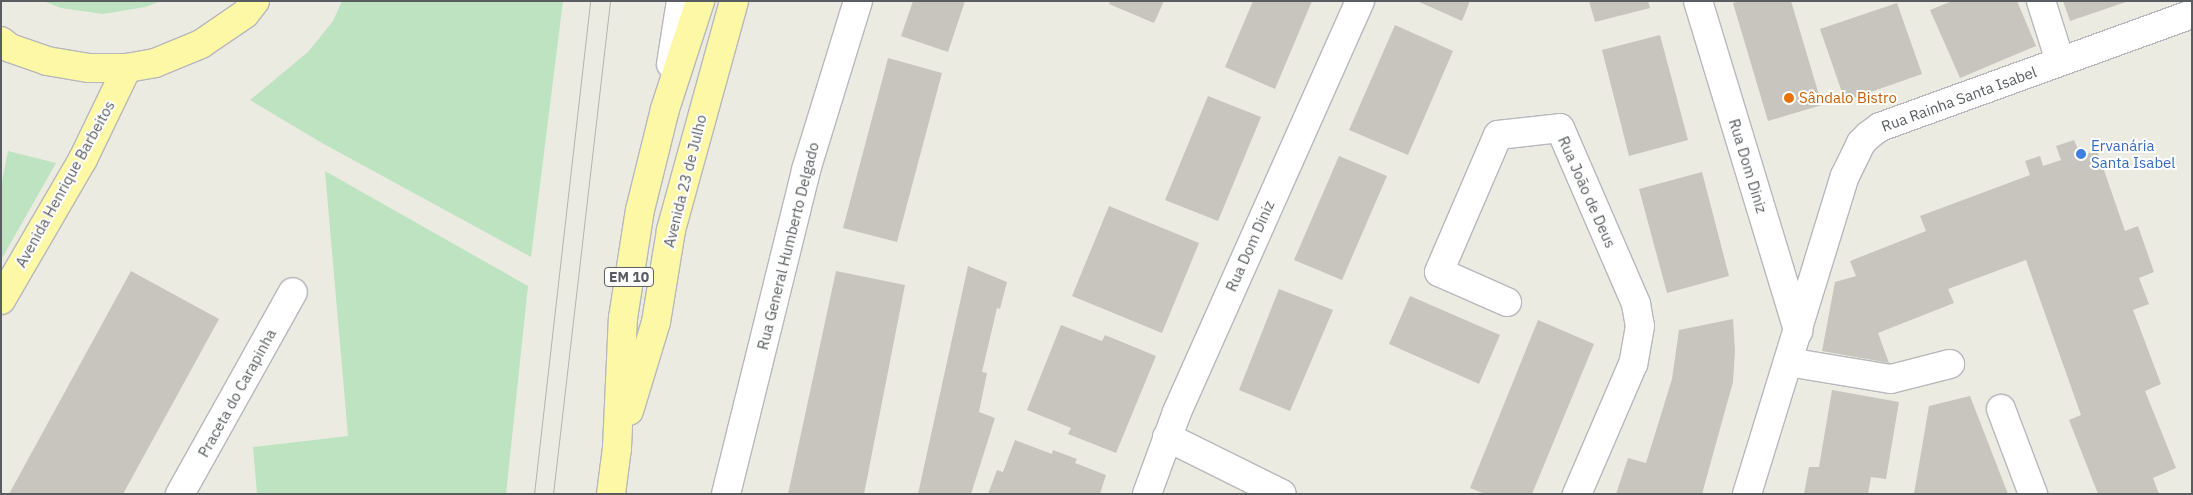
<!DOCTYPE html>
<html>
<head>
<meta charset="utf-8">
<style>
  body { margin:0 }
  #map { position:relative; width:2193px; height:495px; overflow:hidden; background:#ecebe1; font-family:"IBM Plex Sans",sans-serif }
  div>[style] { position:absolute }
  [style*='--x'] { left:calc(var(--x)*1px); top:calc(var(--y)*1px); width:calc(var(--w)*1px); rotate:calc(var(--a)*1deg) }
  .green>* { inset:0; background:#bde3c1 }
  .building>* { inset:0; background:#c7c5be }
  .roads { filter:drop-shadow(1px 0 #b6b8bd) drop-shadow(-1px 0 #b6b8bd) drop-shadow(0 1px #b6b8bd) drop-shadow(0 -1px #b6b8bd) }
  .street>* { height:28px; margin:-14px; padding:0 14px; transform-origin:14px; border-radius:14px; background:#fff }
  .secondary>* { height:28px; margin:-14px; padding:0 14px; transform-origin:14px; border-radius:14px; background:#fff }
  .primary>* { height:28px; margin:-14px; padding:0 14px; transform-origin:14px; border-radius:14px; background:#fdf8a5 }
  .tram>* { height:1px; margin:-0.5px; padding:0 0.5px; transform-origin:0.5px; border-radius:0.5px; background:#b2b3b3 }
  .dots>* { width:14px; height:14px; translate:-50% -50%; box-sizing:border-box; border:2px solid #fff; border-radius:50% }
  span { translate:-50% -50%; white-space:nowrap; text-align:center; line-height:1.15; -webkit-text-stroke:4px #fff; paint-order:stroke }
  .shield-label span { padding:1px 4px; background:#fff; border:1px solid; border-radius:4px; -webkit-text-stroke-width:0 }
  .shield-label { font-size:14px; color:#595c61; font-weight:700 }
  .food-label { font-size:15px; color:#c56008 }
  .left { translate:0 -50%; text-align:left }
  .street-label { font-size:15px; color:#595c61 }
  .shop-label { font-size:15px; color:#366cbe }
  .frame { position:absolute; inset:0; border:2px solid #595c61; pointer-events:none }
</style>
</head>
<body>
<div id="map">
  <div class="green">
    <i style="clip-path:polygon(43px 1px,161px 1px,145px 7px,103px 14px,61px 8px)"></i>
    <i style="clip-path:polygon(342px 1px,563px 1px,531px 257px,322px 143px,250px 100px,308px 52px,333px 21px)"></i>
    <i style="clip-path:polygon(8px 151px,56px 163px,1px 260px,1px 186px)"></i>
    <i style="clip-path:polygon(325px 171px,528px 286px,506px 494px,257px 494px,253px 447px,348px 436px)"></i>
  </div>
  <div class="building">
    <i style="clip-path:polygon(913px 1px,965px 1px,948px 52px,901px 36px)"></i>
    <i style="clip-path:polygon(1110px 1px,1164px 1px,1154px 23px,1109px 4px)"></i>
    <i style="clip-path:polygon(1253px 1px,1312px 1px,1275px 89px,1225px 67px)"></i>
    <i style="clip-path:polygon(1417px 1px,1470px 1px,1462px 21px)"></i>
    <i style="clip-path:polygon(1589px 1px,1648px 1px,1650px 8px,1595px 22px)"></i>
    <i style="clip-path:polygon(1740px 1px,1791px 1px,1822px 105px,1768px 121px,1733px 3px)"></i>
    <i style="clip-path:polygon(1952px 1px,2017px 1px,2036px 46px,1960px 78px,1930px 10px)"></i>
    <i style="clip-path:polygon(2063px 1px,2126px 1px,2126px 2px,2070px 21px)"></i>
    <i style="clip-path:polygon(1897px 3px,1922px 74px,1845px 101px,1820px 29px)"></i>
    <i style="clip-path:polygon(1395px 25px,1453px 51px,1408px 155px,1349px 130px)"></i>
    <i style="clip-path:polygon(1660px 35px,1688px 140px,1629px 156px,1602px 50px)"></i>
    <i style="clip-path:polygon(888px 58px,942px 73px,897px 242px,843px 228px)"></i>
    <i style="clip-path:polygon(1208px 96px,1261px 117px,1218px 221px,1165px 200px)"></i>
    <i style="clip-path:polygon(2074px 140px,2081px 156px,2097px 150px,2125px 231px,2138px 226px,2154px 272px,2139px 278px,2149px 304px,2133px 310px,2161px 384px,2145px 391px,2176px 468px,2153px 478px,2159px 494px,2098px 494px,2069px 420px,2081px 415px,2026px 260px,1948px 289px,1954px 303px,1878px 333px,1889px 363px,1822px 351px,1835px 282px,1856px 276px,1850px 261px,1926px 231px,1920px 216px,2030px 175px,2025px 161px,2040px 156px,2043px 166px,2061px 160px,2056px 146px)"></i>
    <i style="clip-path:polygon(1339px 156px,1387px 176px,1342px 280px,1294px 260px)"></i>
    <i style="clip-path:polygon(1702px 172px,1729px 276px,1667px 293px,1639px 189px)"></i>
    <i style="clip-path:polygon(1109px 206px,1199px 243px,1162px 333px,1072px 296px)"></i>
    <i style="clip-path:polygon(968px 266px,1007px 282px,1000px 309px,997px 308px,982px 372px,987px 373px,979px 412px,995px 418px,971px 494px,918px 494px)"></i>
    <i style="clip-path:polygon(131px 271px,219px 319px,123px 494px,9px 494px)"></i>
    <i style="clip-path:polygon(836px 271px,905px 285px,864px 494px,788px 494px)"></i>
    <i style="clip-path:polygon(1279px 289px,1333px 310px,1290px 411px,1239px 390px)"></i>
    <i style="clip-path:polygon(1410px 296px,1500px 335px,1479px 384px,1389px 344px)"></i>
    <i style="clip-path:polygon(1733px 319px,1735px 351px,1733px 382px,1702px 494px,1616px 494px,1628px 458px,1646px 463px,1672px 379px,1679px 330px)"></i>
    <i style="clip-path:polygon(1538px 320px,1594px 344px,1532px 494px,1485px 494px,1470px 488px)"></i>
    <i style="clip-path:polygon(1061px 325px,1102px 341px,1105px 335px,1156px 356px,1116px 453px,1068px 434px,1071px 428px,1027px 410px)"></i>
    <i style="clip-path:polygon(1832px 390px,1899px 402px,1886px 479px,1871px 477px,1868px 494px,1804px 494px,1809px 467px,1819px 467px)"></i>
    <i style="clip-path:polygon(1970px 396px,2008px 494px,1914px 494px,1929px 406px)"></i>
    <i style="clip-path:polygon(1015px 440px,1052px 454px,1053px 450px,1077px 459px,1075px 463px,1106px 475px,1100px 494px,988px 494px,997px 470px,1003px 472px)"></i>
  </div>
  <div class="roads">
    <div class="street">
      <i style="--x:1698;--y:1;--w:345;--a:73.1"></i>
      <i style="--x:2041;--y:1;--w:63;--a:72.4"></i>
      <i style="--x:1507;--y:302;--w:74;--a:-156.2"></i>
      <i style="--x:1439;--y:272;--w:149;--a:-66.7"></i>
      <i style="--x:1498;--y:135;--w:62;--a:-6.4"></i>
      <i style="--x:1560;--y:128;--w:192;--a:66.6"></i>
      <i style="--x:1636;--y:304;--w:22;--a:80"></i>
      <i style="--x:1640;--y:326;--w:39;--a:100"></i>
      <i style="--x:1633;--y:364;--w:142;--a:113.3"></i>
      <i style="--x:1788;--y:362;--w:104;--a:9.4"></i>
      <i style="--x:1891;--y:379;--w:61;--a:-14.3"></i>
      <i style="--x:2001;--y:409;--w:91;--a:69.4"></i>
      <i style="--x:1167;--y:437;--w:128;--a:26.4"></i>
      <i style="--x:180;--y:494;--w:231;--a:-60.8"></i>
      <i style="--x:726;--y:494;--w:334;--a:-76.1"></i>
      <i style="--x:806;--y:170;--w:177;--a:-72.9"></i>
      <i style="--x:1147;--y:494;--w:87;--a:-69.9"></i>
      <i style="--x:1177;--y:412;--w:450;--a:-66"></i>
      <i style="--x:1747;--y:494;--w:333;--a:-72.9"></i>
      <i style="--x:1845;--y:176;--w:37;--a:-64"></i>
      <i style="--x:1861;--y:143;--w:11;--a:-45"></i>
      <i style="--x:1869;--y:135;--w:14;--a:-36"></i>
      <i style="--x:1880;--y:127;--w:332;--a:-19.9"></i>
    </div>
    <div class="secondary">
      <i style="--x:671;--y:64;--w:64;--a:-81"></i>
    </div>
    <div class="primary">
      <i style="--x:1;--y:41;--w:11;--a:38"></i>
      <i style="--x:10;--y:48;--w:39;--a:19"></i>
      <i style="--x:47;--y:61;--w:43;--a:9.5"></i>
      <i style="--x:89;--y:68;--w:38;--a:0"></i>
      <i style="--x:127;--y:68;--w:28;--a:-10"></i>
      <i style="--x:155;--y:63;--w:50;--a:-22.4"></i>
      <i style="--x:201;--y:44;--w:53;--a:-34.3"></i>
      <i style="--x:245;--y:14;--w:16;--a:-52"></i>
      <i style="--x:1;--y:300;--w:163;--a:-59.8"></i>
      <i style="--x:83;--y:159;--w:101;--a:-64.2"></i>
      <i style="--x:629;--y:411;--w:93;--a:-73.1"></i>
      <i style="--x:656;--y:322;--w:93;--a:-80.7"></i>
      <i style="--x:671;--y:230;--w:238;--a:-74.6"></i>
      <i style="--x:611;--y:494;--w:46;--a:-82.6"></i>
      <i style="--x:617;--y:448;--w:130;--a:-87.4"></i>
      <i style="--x:623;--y:318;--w:109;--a:-81.1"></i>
      <i style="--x:640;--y:210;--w:104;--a:-76.1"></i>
      <i style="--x:665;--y:109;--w:114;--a:-72"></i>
    </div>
  </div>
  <div class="tram">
    <i style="--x:534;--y:494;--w:496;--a:-83.5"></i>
    <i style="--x:553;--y:494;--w:496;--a:-83.4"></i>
  </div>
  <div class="dots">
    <i style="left:1789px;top:98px;background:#e8710a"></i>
    <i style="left:2081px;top:154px;background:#3f7fe0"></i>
  </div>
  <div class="shield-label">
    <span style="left:629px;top:277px">EM 10</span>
  </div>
  <div class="food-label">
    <span class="left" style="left:1799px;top:98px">Sândalo Bistro</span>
  </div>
  <div class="street-label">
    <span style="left:1959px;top:99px;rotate:-20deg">Rua Rainha Santa Isabel</span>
    <span style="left:1748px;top:166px;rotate:73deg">Rua Dom Diniz</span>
    <span style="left:685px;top:181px;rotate:-76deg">Avenida 23 de Julho</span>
    <span style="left:65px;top:184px;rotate:-61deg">Avenida Henrique Barbeitos</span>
    <span style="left:1587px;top:192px;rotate:66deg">Rua João de Deus</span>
    <span style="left:788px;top:246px;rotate:-76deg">Rua General Humberto Delgado</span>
    <span style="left:1250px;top:246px;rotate:-66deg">Rua Dom Diniz</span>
    <span style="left:237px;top:393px;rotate:-61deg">Praceta do Carapinha</span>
  </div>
  <div class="shop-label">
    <span class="left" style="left:2091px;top:154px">Ervanária<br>Santa Isabel</span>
  </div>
  <div class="frame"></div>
</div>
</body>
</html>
